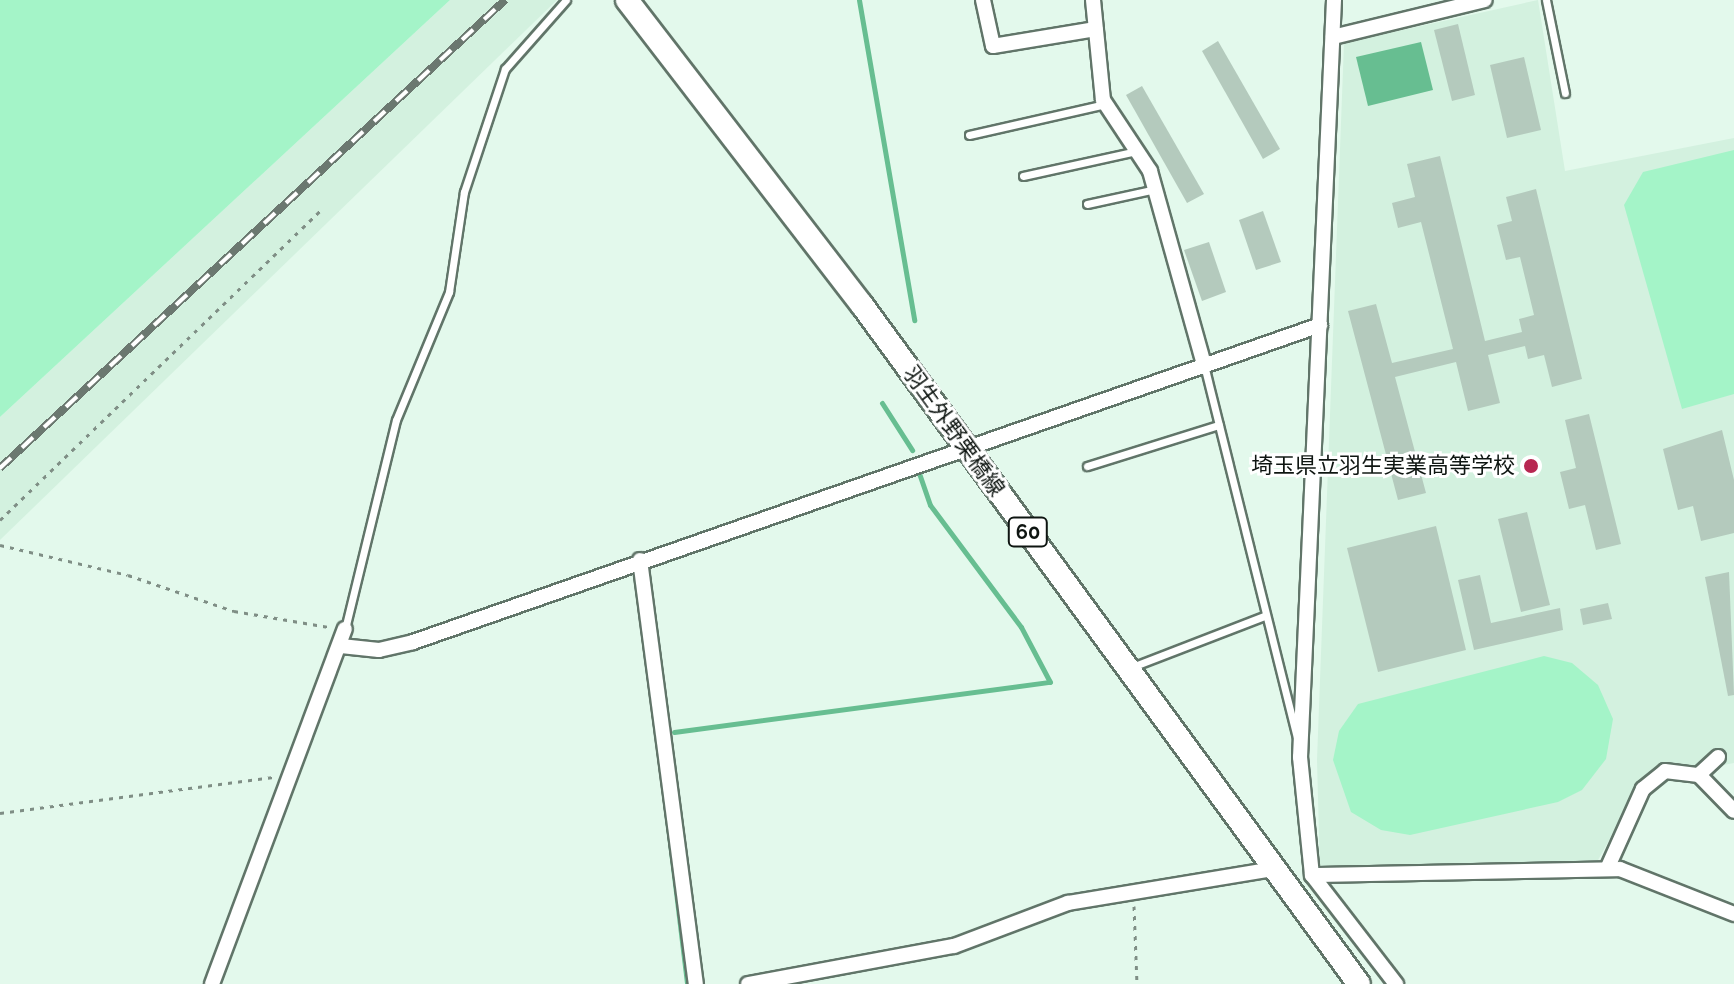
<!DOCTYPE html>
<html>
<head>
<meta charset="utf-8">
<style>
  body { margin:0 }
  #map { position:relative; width:1734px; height:984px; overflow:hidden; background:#e3f9ec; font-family:Raleway,"Noto Sans JP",sans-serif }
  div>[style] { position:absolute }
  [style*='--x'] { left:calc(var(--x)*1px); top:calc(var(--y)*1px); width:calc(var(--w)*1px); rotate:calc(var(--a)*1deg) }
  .built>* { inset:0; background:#d3f1df }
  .green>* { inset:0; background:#a4f4c8 }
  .water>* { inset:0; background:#67be91 }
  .stream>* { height:5px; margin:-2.5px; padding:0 2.5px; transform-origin:2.5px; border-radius:2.5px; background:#67be91 }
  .building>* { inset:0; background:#b4cabd }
  .path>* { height:3px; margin-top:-1.5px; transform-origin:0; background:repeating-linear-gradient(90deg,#7f8e85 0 4px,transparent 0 10px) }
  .roads { filter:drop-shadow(2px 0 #617569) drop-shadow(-2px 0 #617569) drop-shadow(0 2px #617569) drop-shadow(0 -2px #617569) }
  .lane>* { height:7px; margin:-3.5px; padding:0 3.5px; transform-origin:3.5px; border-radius:3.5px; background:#fff }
  .street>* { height:14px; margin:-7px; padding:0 7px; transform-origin:7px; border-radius:7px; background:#fff }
  .primary>* { height:22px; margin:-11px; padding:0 11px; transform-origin:11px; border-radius:11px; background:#fff }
  .rail>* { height:8px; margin-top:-4px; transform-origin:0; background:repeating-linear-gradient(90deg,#fff 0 15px,#6b7870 0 30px); box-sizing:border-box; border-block:2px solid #6b7870 }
  .dots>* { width:22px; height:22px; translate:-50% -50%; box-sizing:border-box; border:4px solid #fff; border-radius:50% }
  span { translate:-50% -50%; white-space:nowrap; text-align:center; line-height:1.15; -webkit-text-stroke:6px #fff; paint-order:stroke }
  .shield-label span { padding:2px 6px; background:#fff; border:2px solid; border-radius:6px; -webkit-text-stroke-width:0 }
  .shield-label { font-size:20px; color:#0e1511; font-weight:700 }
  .street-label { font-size:22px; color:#0e1511 }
  .poi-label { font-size:22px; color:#0e1511 }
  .right { translate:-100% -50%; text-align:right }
</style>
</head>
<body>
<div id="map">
  <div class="built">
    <i style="clip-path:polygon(450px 0,557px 0,0 540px,0 417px)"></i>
    <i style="clip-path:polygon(1538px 0,1565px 171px,1734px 138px,1734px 763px,1643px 780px,1598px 860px,1320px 873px,1317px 760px,1344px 43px)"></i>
  </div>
  <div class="green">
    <i style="clip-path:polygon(0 0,450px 0,0 417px)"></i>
    <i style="clip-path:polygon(1734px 150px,1734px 394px,1682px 409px,1624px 205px,1643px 172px)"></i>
    <i style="clip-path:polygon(1544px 656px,1572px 663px,1598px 685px,1613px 719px,1606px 759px,1582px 790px,1558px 802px,1410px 835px,1381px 830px,1351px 812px,1333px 760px,1339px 731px,1358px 704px)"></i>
  </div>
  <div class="water">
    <i style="clip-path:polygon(1421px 42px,1433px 90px,1368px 106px,1356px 57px)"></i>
  </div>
  <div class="stream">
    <i style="--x:859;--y:0;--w:325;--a:80.2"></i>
    <i style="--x:882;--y:403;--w:56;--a:57.4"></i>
    <i style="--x:674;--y:732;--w:379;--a:-7.6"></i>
    <i style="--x:1050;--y:682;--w:62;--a:-117.8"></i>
    <i style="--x:1021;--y:627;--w:152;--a:-126.7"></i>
    <i style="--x:930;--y:505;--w:36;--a:-109"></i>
    <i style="--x:657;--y:735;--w:251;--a:83.1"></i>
  </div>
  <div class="building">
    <i style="clip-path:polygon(1458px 24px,1475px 95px,1452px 101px,1434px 30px)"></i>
    <i style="clip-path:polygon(1218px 41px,1280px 149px,1263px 159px,1202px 51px)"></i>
    <i style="clip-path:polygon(1524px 57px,1541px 130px,1507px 138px,1490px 65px)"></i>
    <i style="clip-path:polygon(1142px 86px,1204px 194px,1187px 203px,1126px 95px)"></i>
    <i style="clip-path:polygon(1440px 156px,1485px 341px,1522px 332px,1519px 319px,1534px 315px,1520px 257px,1506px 260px,1497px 225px,1512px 221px,1506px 197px,1536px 189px,1582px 379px,1552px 387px,1544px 355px,1528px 359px,1525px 346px,1488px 355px,1500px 403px,1468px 411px,1456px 362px,1395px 377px,1426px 493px,1398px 500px,1348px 311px,1376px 304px,1392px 363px,1453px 349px,1421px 222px,1398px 228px,1392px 203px,1415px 197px,1407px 164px)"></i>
    <i style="clip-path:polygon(1263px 211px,1281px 262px,1256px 270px,1239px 220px)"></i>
    <i style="clip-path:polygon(1209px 242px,1226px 292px,1202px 301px,1184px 250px)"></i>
    <i style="clip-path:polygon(1589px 414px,1621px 544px,1596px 550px,1585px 505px,1569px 509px,1560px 472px,1576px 468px,1565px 420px)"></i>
    <i style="clip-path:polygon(1722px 430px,1734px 480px,1734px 533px,1701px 541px,1693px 506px,1678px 510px,1663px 449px)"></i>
    <i style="clip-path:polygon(1527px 512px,1550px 605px,1521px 612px,1498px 519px)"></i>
    <i style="clip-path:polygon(1436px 526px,1466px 650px,1378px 672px,1347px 548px)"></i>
    <i style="clip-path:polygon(1729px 572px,1734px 695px,1728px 696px,1705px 577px)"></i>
    <i style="clip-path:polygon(1480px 575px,1491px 623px,1560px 608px,1563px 630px,1474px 650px,1458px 580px)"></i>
    <i style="clip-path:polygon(1608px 603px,1612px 619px,1583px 625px,1580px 609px)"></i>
  </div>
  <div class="path">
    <i style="--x:0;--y:520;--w:446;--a:-44"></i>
    <i style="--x:0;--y:545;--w:131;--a:13.2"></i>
    <i style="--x:128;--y:575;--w:112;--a:18.8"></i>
    <i style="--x:234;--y:611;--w:96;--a:9.6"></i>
    <i style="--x:0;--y:813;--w:276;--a:-7.5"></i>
    <i style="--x:1134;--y:906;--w:78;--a:87.8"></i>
  </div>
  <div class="roads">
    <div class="lane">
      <i style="--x:1546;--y:0;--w:95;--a:78.5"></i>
      <i style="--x:969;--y:135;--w:140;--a:-12.8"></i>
      <i style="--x:1023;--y:176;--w:117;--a:-12.4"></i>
      <i style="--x:1087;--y:204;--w:71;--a:-12.3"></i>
      <i style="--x:1204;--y:365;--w:383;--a:76"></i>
      <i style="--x:1087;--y:466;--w:138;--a:-17.3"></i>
      <i style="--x:345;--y:629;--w:215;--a:-76.3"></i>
      <i style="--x:396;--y:420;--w:139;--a:-67.5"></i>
      <i style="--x:449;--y:292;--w:101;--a:-81.5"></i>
      <i style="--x:464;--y:192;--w:130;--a:-71.6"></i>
      <i style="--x:505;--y:69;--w:92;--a:-48.5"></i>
      <i style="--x:1132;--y:667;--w:142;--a:-21.1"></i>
    </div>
    <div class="street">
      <i style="--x:983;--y:0;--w:47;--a:77.7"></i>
      <i style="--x:993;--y:46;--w:104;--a:-9.4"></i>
      <i style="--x:1093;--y:0;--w:100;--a:84.3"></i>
      <i style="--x:1103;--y:100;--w:85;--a:56.5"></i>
      <i style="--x:1150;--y:171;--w:201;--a:74.4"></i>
      <i style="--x:1334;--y:0;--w:758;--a:92.57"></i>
      <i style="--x:1300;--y:757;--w:119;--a:84.2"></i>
      <i style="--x:1312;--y:875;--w:138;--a:52.4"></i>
      <i style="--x:1333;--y:37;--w:156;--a:-13.7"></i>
      <i style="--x:640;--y:560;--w:428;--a:82.5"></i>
      <i style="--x:341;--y:646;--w:38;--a:6"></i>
      <i style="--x:379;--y:650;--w:35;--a:-13"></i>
      <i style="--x:413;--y:642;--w:961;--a:-19.26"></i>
      <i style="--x:1718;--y:757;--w:26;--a:137"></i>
      <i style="--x:1699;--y:775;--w:50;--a:45.8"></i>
      <i style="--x:1607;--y:869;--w:88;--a:-65.8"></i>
      <i style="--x:1643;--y:789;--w:28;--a:-39"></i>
      <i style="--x:1665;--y:771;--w:34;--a:7"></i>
      <i style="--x:1312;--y:875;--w:308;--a:-1.1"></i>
      <i style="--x:1620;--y:869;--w:123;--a:21.5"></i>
      <i style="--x:212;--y:984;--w:379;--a:-69.5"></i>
      <i style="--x:748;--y:984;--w:209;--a:-10.5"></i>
      <i style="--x:954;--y:946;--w:122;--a:-20.7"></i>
      <i style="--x:1068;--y:903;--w:208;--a:-9.4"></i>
    </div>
    <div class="primary">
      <i style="--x:627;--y:0;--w:385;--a:52.4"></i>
      <i style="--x:862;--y:305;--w:841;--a:53.8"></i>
    </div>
  </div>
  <div class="rail">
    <i style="--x:0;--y:468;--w:689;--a:-42.82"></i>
  </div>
  <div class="dots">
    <i style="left:1531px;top:466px;background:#b72751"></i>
  </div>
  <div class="shield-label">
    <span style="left:1028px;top:532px">60</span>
  </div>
  <div class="street-label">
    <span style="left:954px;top:431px;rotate:54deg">羽生外野栗橋線</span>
  </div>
  <div class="poi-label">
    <span class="right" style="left:1515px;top:466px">埼玉県立羽生実業高等学校</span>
  </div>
</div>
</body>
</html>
